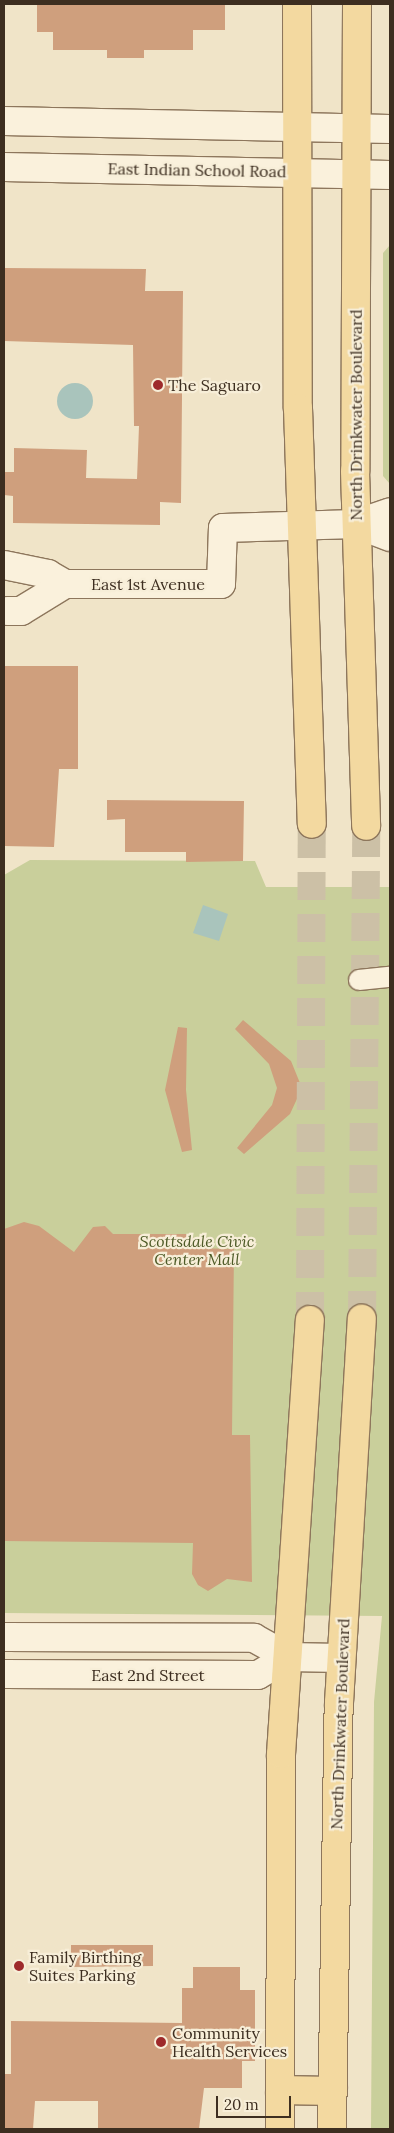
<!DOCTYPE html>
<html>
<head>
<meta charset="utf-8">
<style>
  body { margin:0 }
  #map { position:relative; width:394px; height:2133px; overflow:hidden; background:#f0e4c8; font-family:Lora,serif }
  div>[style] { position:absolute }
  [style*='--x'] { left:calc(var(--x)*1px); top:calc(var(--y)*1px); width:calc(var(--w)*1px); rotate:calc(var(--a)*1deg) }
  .green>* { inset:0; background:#c9cf9b }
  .water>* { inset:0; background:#a9c4bc }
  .round { border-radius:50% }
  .building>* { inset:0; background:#cf9f7d }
  .primary-tunnel>* { height:28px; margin-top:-14px; transform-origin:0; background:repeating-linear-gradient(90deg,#ccc0a6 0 28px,transparent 0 42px) }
  .roads { filter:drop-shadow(1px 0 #8d765c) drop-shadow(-1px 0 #8d765c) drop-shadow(0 1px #8d765c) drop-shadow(0 -1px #8d765c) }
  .pedestrian>* { height:20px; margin:-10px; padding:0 10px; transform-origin:10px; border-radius:10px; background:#faf1dc }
  .minor>* { height:28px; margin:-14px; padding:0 14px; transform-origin:14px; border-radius:14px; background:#faf1dc }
  .tertiary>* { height:28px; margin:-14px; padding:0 14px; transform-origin:14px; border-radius:14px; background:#faf1dc }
  .secondary>* { height:28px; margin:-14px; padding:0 14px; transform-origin:14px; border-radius:14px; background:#faf1dc }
  .primary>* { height:28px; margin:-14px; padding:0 14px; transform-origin:14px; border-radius:14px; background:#f3d9a0 }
  .dots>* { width:14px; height:14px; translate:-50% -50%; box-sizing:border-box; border:2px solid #f7eed8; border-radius:50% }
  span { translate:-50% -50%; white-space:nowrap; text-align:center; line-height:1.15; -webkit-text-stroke:4.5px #f7eed8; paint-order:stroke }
  .street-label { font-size:16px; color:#3d2e20 }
  .poi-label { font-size:16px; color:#3d2e20 }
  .left { translate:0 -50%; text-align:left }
  .park-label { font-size:16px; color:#4d5a26; font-style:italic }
  .frame { position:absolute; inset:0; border:5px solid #3d2e20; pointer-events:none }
  .scale { position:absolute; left:216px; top:2096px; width:75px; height:22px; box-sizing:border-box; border:2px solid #3d2e20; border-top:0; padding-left:6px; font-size:15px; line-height:18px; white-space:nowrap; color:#3d2e20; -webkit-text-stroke:4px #f7eed8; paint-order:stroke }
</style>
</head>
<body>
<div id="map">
  <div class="green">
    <i style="clip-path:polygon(390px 245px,390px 484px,383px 476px,383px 253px)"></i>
    <i style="clip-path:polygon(30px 860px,255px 861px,266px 887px,390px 887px,390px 2129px,371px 2129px,374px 1702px,382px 1616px,4px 1613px,4px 875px)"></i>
  </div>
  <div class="water">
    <i class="round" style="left:57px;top:383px;width:36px;height:36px"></i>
    <i style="clip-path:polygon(203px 905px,228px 914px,219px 941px,193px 933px)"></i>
  </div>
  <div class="building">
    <i style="clip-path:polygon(37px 4px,225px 4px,225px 30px,193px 30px,193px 50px,144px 50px,144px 58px,107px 58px,107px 50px,53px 50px,53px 32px,37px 32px)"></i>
    <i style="clip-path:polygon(4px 268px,146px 269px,145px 291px,183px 291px,181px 503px,160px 502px,160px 525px,13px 523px,13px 496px,4px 495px,4px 472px,14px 472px,14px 448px,87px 450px,86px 478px,137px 479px,139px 426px,134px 426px,133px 345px,4px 341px)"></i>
    <i style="clip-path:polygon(4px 666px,78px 666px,78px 769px,59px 769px,54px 847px,4px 846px)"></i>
    <i style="clip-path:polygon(107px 800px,244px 801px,243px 861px,186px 862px,186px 852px,125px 852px,125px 819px,107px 820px)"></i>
    <i style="clip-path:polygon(243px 1020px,291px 1061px,302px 1088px,290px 1114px,244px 1154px,237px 1148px,272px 1105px,277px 1088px,269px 1064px,235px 1029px)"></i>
    <i style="clip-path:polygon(178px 1027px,187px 1028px,186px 1090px,192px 1150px,182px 1152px,165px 1090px)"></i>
    <i style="clip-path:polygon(24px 1222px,39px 1226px,74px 1252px,93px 1227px,105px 1226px,113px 1234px,193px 1234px,192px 1248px,234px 1249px,232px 1435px,250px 1435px,252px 1582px,227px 1579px,208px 1591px,198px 1585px,192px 1574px,193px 1543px,4px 1541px,4px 1229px)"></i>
    <i style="clip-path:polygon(71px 1945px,153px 1945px,153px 1966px,71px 1967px)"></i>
    <i style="clip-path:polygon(193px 1967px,240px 1967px,240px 1990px,255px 1990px,255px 2061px,242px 2061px,242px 2088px,204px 2088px,199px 2129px,98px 2129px,98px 2101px,35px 2101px,33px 2129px,4px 2129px,4px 2074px,11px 2074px,11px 2021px,182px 2023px,182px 1988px,193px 1988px)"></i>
  </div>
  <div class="primary-tunnel">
    <i style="--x:362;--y:1319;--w:493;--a:-89.5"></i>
    <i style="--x:310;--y:1320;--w:496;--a:-89.8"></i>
  </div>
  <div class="roads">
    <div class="pedestrian">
      <i style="--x:359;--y:980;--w:31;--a:-6"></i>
    </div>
    <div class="minor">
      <i style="--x:356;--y:524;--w:36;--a:21"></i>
      <i style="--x:4;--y:565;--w:45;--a:11.6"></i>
      <i style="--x:48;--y:574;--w:20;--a:30"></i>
      <i style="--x:65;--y:584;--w:156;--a:0"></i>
      <i style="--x:221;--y:584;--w:56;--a:-88"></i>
      <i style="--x:223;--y:528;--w:133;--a:-1.7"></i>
      <i style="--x:356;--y:524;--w:36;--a:-19"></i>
      <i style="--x:7;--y:611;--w:14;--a:0"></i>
      <i style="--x:21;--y:611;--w:52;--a:-31.5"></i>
    </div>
    <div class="tertiary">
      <i style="--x:4;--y:1637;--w:250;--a:0.2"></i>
      <i style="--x:254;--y:1638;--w:39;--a:29"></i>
      <i style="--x:288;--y:1657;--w:53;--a:1.1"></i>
      <i style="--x:4;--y:1674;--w:254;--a:0.2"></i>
      <i style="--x:258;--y:1675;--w:35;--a:-31"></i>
    </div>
    <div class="secondary">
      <i style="--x:4;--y:121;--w:386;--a:1.2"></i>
      <i style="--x:4;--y:167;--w:386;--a:1.2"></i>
    </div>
    <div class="primary">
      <i style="--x:297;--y:4;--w:404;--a:89.9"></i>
      <i style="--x:298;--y:408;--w:416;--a:88.1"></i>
      <i style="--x:357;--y:4;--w:467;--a:90.2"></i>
      <i style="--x:355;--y:471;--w:355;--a:88.2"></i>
      <i style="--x:280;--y:2090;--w:53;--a:1.1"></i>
      <i style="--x:280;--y:2129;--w:375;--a:-89.8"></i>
      <i style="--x:281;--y:1754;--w:435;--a:-86.2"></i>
      <i style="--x:332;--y:2129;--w:426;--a:-89.1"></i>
      <i style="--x:339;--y:1703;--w:385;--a:-86.6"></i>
    </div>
  </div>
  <div class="dots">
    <i style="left:158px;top:385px;background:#9e2a2b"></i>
    <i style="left:19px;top:1966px;background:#9e2a2b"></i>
    <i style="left:161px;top:2042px;background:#9e2a2b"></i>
  </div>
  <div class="street-label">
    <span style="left:197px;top:170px;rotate:1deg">East Indian School Road</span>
    <span style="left:356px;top:415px;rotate:-90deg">North Drinkwater Boulevard</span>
    <span style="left:148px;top:584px">East 1st Avenue</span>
    <span style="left:148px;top:1675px">East 2nd Street</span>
    <span style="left:340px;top:1724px;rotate:-88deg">North Drinkwater Boulevard</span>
  </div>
  <div class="poi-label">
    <span class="left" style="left:168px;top:385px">The Saguaro</span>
    <span class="left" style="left:29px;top:1966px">Family Birthing<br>Suites Parking</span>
    <span class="left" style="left:172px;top:2042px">Community<br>Health Services</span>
  </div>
  <div class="park-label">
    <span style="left:197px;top:1250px">Scottsdale Civic<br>Center Mall</span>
  </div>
  <div class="frame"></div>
  <div class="scale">20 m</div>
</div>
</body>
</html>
